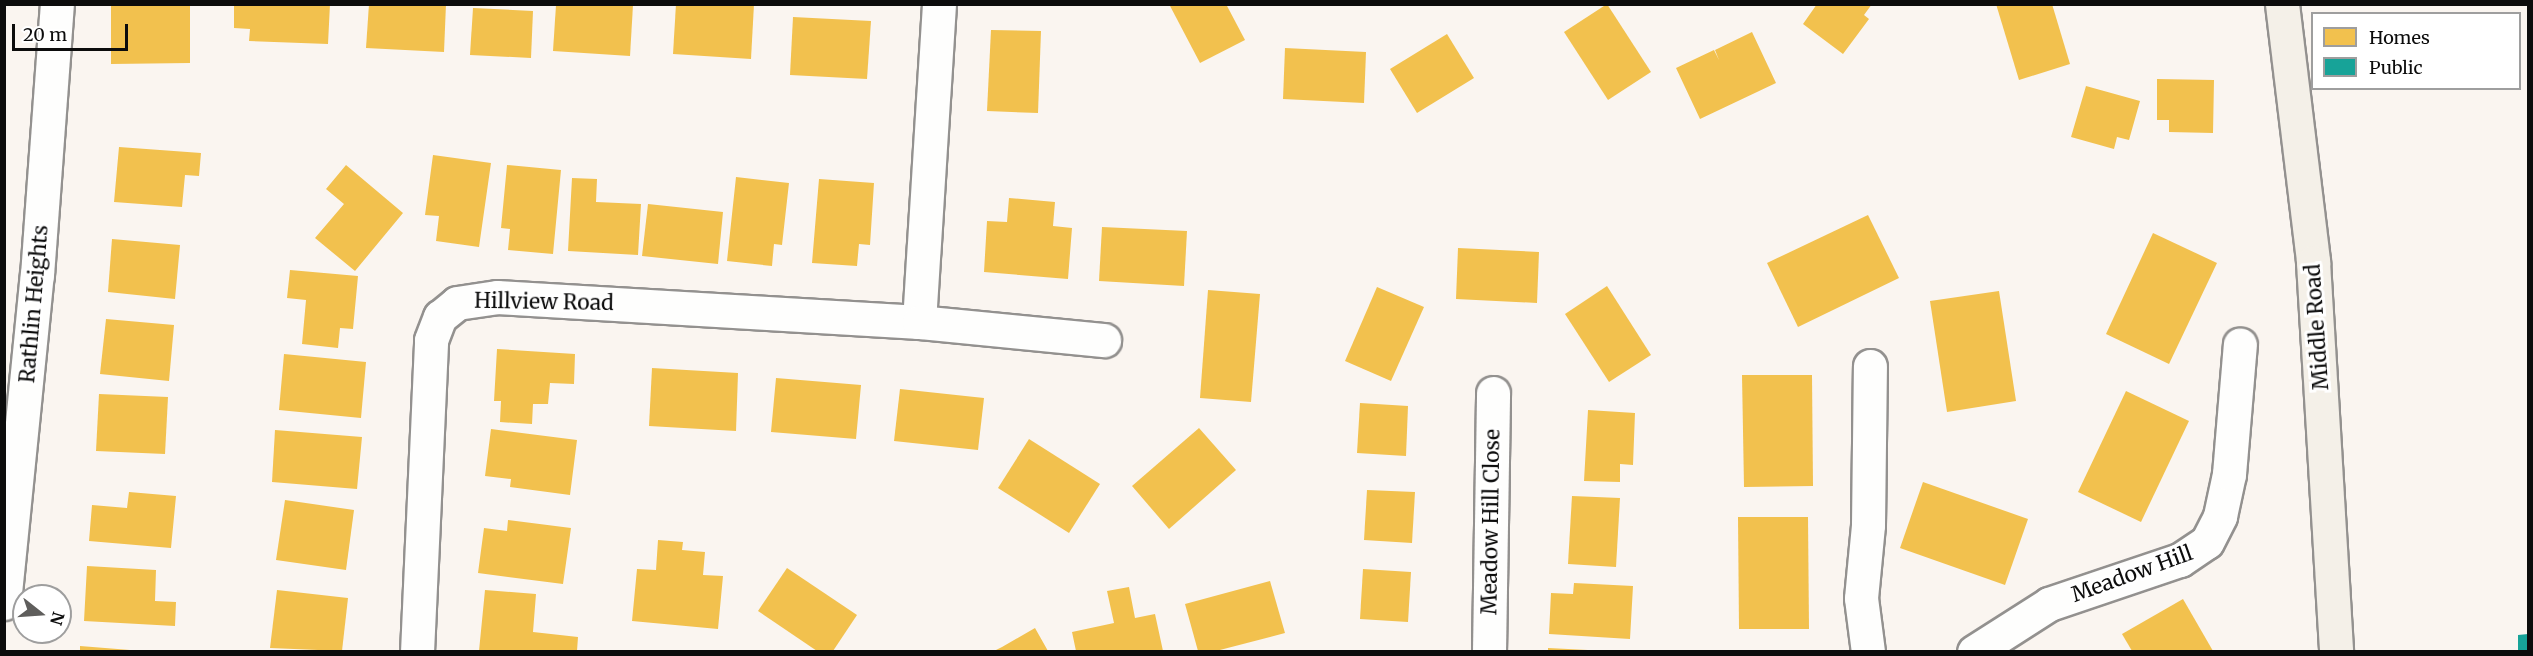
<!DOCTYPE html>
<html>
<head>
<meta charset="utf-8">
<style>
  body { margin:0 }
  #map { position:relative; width:2533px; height:656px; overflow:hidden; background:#faf5f0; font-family:Merriweather,serif }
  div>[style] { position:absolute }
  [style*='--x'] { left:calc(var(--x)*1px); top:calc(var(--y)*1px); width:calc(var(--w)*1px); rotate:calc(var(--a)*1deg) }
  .homes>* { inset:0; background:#f2c14e }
  .public>* { inset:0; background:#17a398 }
  .roads { filter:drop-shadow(2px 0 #93918f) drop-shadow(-2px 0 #93918f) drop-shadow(0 2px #93918f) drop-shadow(0 -2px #93918f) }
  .minor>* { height:33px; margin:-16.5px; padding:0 16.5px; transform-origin:16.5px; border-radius:16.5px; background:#fefefd }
  .secondary>* { height:33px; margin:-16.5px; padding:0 16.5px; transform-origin:16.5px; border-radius:16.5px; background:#f4f0e8 }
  span { translate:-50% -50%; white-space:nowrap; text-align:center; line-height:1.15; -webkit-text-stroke:6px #fff; paint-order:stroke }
  .street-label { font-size:21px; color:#0c0c0c }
  .frame { position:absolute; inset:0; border:6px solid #0c0c0c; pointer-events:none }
  .legend { position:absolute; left:2311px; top:12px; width:210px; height:78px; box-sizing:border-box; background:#fff; border:2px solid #9e9e9e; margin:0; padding:8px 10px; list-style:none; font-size:18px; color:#0c0c0c }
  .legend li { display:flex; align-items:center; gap:12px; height:30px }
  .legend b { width:30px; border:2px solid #9e9e9e }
  .north { position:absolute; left:12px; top:584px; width:60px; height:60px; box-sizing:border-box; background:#fff; border:2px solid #9e9e9e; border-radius:50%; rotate:107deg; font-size:16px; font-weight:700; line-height:24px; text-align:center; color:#0c0c0c }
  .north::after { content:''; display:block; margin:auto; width:21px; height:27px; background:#5f5e5c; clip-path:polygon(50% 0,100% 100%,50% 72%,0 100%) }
  .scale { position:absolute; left:12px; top:24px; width:116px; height:27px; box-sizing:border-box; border:3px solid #0c0c0c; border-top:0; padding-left:8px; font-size:18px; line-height:21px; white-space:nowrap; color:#0c0c0c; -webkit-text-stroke:4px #fff; paint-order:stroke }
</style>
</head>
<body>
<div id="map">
  <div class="homes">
    <i style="clip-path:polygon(111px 4px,190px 4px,190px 63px,111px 64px)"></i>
    <i style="clip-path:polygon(234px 4px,330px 4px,328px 44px,249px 41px,250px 29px,234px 28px)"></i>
    <i style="clip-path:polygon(369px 4px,446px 4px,444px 52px,366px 48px)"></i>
    <i style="clip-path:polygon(676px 4px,754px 4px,751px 59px,673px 54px)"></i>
    <i style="clip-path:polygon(1169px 4px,1226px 4px,1245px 40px,1200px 63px)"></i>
    <i style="clip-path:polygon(1607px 4px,1651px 72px,1608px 100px,1564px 32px)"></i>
    <i style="clip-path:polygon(1817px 4px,1872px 4px,1864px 15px,1869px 19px,1843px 54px,1803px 24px)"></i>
    <i style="clip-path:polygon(1996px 4px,2052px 4px,2070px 64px,2019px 80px)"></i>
    <i style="clip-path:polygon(556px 5px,633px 5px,630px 56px,553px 51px)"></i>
    <i style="clip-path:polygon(473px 8px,533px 11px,531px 58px,470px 55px)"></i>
    <i style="clip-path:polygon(793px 17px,871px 21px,867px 79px,790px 75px)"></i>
    <i style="clip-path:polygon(991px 30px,1041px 31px,1038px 113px,987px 111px)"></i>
    <i style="clip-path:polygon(1752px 32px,1776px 83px,1700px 119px,1676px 68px,1714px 50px,1719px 60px,1715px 50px)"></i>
    <i style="clip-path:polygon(1447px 34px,1474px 78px,1417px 113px,1390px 69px)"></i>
    <i style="clip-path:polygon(1285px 48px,1366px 52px,1364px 103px,1283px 99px)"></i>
    <i style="clip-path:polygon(2157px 79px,2214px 80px,2213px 133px,2169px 132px,2169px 120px,2157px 120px)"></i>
    <i style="clip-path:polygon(2086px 86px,2140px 101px,2129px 140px,2117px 137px,2114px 149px,2071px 137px)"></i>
    <i style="clip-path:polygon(119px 147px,201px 153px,199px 176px,185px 175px,182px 207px,114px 202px)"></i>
    <i style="clip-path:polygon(433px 155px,491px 163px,479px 247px,436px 241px,439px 216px,425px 215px)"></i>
    <i style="clip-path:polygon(346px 165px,403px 213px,355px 271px,315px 238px,344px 204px,326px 189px)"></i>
    <i style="clip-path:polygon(507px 165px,561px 170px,553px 254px,508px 250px,510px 229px,501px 228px)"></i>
    <i style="clip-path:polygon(736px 177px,789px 183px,782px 245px,774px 244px,772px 266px,727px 261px)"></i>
    <i style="clip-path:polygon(572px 178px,597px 179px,596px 202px,641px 204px,638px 255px,568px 251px)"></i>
    <i style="clip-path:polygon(819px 179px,874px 183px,870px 245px,859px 244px,857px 266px,812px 263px)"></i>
    <i style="clip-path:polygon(1009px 198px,1055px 202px,1053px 226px,1072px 228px,1068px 279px,984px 272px,987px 221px,1007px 222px)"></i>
    <i style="clip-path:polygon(648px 204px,723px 212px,718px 264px,642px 256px)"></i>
    <i style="clip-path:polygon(1868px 215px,1899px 278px,1798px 327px,1767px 263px)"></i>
    <i style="clip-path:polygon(1102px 227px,1187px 231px,1184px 286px,1099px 281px)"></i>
    <i style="clip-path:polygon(2153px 233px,2217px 263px,2169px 364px,2106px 334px)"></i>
    <i style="clip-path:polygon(112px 239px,180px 245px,175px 299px,108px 292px)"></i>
    <i style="clip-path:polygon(1458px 248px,1539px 252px,1537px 303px,1456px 299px)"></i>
    <i style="clip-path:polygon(290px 270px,358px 276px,353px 329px,340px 328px,338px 348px,302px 344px,306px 300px,287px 298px)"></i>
    <i style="clip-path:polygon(1607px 286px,1651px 355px,1609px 382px,1565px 314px)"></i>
    <i style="clip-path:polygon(1377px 287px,1424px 307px,1391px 381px,1345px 361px)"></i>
    <i style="clip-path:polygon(1208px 290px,1260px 294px,1251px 402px,1200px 398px)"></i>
    <i style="clip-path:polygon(1999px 291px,2016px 401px,1947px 412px,1930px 301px)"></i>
    <i style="clip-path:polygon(106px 319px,174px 325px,169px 381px,100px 374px)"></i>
    <i style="clip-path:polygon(497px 349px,575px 354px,574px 384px,550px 383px,548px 404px,533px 404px,532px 424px,500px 422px,501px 401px,494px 401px)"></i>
    <i style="clip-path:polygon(284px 354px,366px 362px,361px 418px,279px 410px)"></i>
    <i style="clip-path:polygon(652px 368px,738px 373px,736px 431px,649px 426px)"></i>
    <i style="clip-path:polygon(1742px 375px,1812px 375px,1813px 486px,1744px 487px)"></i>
    <i style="clip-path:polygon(776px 378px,861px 385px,856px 439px,771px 432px)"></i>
    <i style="clip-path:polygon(900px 389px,984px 398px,978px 450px,894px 441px)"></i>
    <i style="clip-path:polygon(2126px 391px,2189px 421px,2141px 522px,2078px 492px)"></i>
    <i style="clip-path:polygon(99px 394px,168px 397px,165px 454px,96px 451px)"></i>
    <i style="clip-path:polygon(1360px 403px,1408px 406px,1406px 456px,1357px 453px)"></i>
    <i style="clip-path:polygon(1588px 410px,1635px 413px,1633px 465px,1620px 464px,1620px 482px,1584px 481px)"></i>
    <i style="clip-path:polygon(1199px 428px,1236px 470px,1169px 529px,1132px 486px)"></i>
    <i style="clip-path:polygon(491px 429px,577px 440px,570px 495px,510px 487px,511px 479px,485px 476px)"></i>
    <i style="clip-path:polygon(275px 430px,362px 437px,357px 489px,272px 482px)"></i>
    <i style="clip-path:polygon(1029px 439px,1100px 484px,1069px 533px,998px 488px)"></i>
    <i style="clip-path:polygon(1923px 482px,2028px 519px,2005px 585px,1900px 548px)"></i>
    <i style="clip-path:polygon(1367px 490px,1415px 492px,1412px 543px,1364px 540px)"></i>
    <i style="clip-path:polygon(129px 492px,176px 496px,171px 548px,89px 541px,92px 505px,127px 508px)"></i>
    <i style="clip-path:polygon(1572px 496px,1620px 498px,1616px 567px,1568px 564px)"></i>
    <i style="clip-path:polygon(285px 500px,354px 510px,346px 570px,276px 560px)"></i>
    <i style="clip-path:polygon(1738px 517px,1808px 517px,1809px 629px,1739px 629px)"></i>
    <i style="clip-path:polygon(508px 520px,571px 528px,563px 584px,478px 573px,484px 528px,507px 531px)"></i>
    <i style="clip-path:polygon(658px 540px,683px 542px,682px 550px,705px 552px,703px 575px,723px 576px,718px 629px,632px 621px,637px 569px,656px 570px)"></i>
    <i style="clip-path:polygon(87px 566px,156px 570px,155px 601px,176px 602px,175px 626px,84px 621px)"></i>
    <i style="clip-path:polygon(787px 568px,857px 615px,833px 651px,817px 651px,758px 611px)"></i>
    <i style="clip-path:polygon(1363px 569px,1411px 572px,1408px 622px,1360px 619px)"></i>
    <i style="clip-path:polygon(1270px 581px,1285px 633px,1216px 651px,1198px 651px,1185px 604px)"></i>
    <i style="clip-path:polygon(1574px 583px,1633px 586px,1630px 639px,1549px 634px,1551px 593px,1573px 594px)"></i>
    <i style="clip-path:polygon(1129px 587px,1135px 618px,1155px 614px,1163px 651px,1076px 651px,1072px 632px,1114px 623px,1107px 591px)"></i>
    <i style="clip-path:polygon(277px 590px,348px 598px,342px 651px,270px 648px)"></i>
    <i style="clip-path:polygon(485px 590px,536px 594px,533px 632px,578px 637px,577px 651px,479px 651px)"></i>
    <i style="clip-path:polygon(2183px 599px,2213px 651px,2132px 651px,2122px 634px)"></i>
    <i style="clip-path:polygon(1035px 628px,1048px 651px,994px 651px,1002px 647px)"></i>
    <i style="clip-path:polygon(80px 646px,130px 650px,130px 651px,80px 651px)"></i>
    <i style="clip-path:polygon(1548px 648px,1588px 650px,1588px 651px,1548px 651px)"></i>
  </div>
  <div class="public">
    <i style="clip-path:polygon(2528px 634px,2528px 652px,2518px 652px,2518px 635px)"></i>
  </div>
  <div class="roads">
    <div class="minor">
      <i style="--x:919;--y:322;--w:319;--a:-86.4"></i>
      <i style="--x:4;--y:603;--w:330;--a:-84.3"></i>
      <i style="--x:37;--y:275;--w:272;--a:-85.8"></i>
      <i style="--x:417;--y:652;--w:312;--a:-87.4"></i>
      <i style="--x:431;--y:340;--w:25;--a:-69"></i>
      <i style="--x:440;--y:317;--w:22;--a:-39"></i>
      <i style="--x:457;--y:303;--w:40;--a:-8.5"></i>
      <i style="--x:497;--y:297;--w:423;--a:3.4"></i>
      <i style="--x:919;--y:322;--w:186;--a:5.6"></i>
      <i style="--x:1489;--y:652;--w:259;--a:-89.1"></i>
      <i style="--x:1868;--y:652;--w:54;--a:-97.4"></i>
      <i style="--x:1861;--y:598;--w:73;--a:-84.5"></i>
      <i style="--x:1868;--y:525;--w:159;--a:-89.3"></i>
      <i style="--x:1974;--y:652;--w:89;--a:-32.6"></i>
      <i style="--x:2049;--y:604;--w:138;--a:-18.6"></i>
      <i style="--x:2180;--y:560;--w:32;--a:-34"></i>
      <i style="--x:2207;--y:542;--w:29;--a:-63"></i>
      <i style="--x:2220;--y:516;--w:43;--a:-77.9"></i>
      <i style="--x:2229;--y:474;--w:130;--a:-85.2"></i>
    </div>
    <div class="secondary">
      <i style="--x:2282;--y:4;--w:260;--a:83.1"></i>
      <i style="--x:2313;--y:262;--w:391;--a:86.6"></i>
    </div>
  </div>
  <div class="street-label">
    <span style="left:544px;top:302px;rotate:1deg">Hillview Road</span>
    <span style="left:34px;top:304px;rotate:-85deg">Rathlin Heights</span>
    <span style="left:2317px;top:327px;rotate:-94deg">Middle Road</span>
    <span style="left:1491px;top:522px;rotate:-89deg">Meadow Hill Close</span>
    <span style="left:2132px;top:574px;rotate:-20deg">Meadow Hill</span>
  </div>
  <div class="frame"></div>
  <ul class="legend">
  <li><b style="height:16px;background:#f2c14e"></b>Homes</li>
  <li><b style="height:16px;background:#17a398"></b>Public</li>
  </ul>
  <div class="north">N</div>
  <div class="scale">20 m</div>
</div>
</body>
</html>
